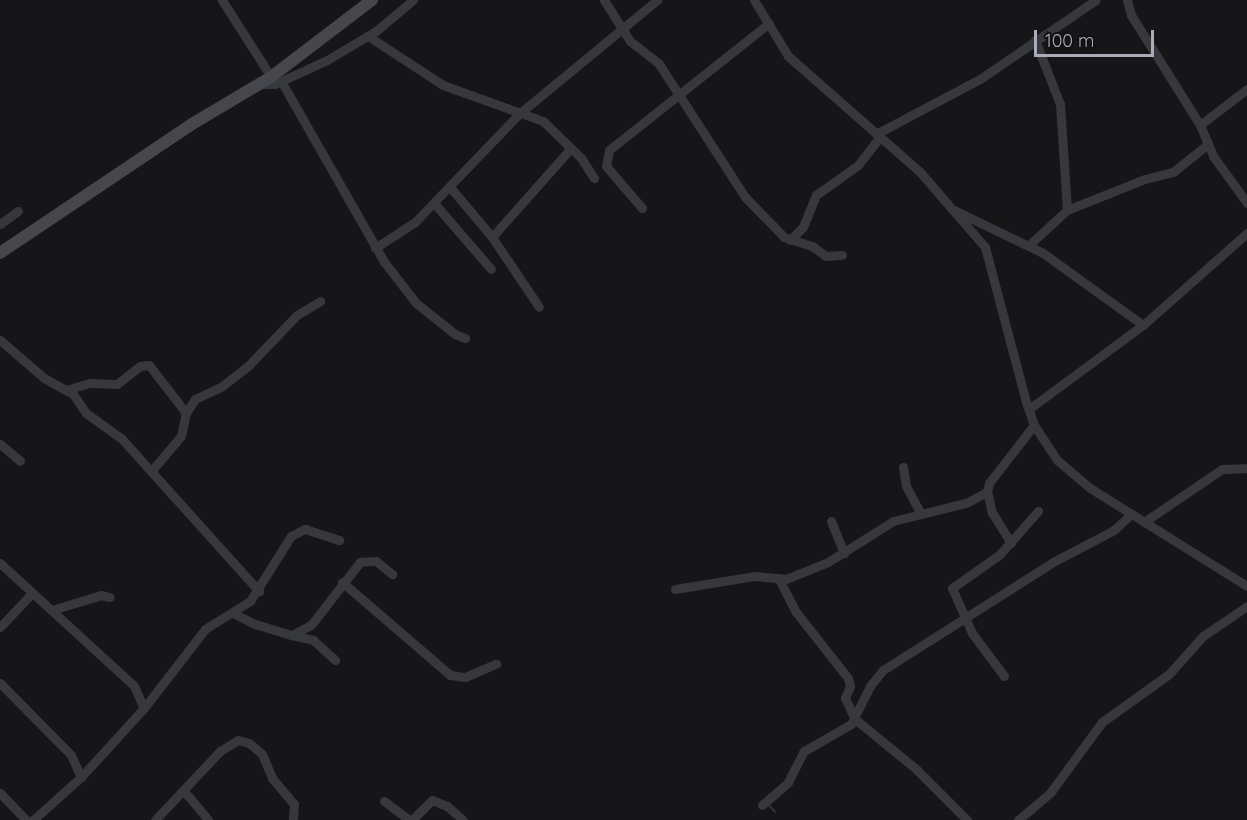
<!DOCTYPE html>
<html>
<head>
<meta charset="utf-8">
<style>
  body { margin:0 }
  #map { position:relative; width:1247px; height:820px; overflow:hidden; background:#161618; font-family:Quicksand,sans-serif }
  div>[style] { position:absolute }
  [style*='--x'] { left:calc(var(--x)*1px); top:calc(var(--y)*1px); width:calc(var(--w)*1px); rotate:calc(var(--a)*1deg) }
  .stream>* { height:2px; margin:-1px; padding:0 1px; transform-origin:1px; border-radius:1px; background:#2c353c }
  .minor>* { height:9px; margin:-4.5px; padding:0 4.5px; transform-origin:4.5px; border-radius:4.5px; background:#37383d }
  .secondary>* { height:12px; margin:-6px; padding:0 6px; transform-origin:6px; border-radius:6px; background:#45474d }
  span { translate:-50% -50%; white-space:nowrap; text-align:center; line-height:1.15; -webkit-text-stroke:4.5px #111113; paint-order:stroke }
  .scale { position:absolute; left:1034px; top:30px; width:120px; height:27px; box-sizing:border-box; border:3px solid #a8adb8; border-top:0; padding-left:8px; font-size:18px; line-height:21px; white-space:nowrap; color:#a8adb8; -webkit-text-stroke:4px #111113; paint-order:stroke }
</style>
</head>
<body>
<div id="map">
  <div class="stream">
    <i style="--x:767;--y:803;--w:12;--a:48"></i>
  </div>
  <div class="minor">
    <i style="--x:222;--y:0;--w:91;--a:57.5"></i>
    <i style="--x:604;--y:0;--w:49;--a:57.6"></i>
    <i style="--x:630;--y:41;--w:37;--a:38"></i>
    <i style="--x:659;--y:64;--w:158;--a:57.1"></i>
    <i style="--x:745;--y:197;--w:56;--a:45.7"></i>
    <i style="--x:784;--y:237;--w:29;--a:18"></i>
    <i style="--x:812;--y:246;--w:17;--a:36"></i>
    <i style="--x:826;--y:256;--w:16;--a:-4"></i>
    <i style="--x:754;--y:0;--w:66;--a:58.7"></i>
    <i style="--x:788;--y:56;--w:176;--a:41.3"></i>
    <i style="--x:920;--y:172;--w:99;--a:49.1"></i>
    <i style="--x:985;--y:247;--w:160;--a:75.2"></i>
    <i style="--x:1026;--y:402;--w:24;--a:71"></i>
    <i style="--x:1034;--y:425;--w:42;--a:56.7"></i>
    <i style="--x:1057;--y:460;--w:43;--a:40.3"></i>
    <i style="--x:1090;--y:488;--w:185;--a:32"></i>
    <i style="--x:1127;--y:0;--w:16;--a:75"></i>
    <i style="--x:1131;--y:15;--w:130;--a:57.9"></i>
    <i style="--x:1200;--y:125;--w:34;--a:67"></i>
    <i style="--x:1213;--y:156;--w:58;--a:54.1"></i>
    <i style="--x:368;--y:36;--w:90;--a:33.2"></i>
    <i style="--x:443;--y:85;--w:106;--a:19.8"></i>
    <i style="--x:543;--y:121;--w:53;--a:44.2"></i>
    <i style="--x:581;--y:158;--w:24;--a:57"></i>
    <i style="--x:1035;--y:40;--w:69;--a:68.7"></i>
    <i style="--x:1060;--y:104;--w:106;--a:86.2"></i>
    <i style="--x:281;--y:81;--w:210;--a:60.3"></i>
    <i style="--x:385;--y:263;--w:51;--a:52.2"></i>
    <i style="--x:416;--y:303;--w:50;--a:38.5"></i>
    <i style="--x:455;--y:334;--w:11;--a:22"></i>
    <i style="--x:260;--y:84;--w:15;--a:0"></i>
    <i style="--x:275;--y:84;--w:57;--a:-24.8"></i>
    <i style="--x:327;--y:60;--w:57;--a:-30.6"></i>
    <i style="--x:376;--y:31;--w:48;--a:-40"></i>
    <i style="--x:1200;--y:125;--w:59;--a:-37.5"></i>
    <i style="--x:876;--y:134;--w:118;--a:-27.9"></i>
    <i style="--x:980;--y:79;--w:140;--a:-34.3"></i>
    <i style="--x:450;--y:187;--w:65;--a:50"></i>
    <i style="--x:492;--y:237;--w:84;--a:56.1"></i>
    <i style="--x:434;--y:203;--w:87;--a:49.2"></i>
    <i style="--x:642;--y:208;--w:55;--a:-130.6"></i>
    <i style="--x:606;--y:166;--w:16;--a:-79"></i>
    <i style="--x:609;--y:150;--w:204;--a:-38.4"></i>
    <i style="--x:954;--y:210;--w:99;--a:25.8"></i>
    <i style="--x:1043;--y:253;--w:123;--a:35.8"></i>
    <i style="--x:0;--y:224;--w:22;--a:-36"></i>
    <i style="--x:492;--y:237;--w:118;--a:-48.4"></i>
    <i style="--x:790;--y:240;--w:18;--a:-45"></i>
    <i style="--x:803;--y:227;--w:35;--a:-68"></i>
    <i style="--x:816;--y:195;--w:52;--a:-35.5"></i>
    <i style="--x:858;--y:165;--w:36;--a:-52"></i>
    <i style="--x:1029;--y:245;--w:52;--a:-42.6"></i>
    <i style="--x:1067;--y:210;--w:84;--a:-21.7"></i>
    <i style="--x:1145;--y:179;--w:29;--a:-14"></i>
    <i style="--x:1173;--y:172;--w:45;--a:-38.7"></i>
    <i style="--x:375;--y:248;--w:48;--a:-33"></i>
    <i style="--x:415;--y:222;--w:151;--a:-46.1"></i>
    <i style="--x:520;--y:113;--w:178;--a:-39.5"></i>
    <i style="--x:0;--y:340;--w:58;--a:40.8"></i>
    <i style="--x:44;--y:378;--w:33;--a:29"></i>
    <i style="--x:73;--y:394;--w:23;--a:56"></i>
    <i style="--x:86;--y:413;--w:44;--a:35.8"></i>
    <i style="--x:122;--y:439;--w:205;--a:48"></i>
    <i style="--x:66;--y:390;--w:24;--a:-17"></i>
    <i style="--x:89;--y:383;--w:28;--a:2"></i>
    <i style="--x:117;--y:384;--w:29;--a:-38"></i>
    <i style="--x:140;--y:366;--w:9;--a:-6"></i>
    <i style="--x:149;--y:365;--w:61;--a:52.4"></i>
    <i style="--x:1029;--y:409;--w:142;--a:-36.4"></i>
    <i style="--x:1143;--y:325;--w:139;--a:-41.5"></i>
    <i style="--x:0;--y:444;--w:26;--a:40"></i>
    <i style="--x:903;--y:467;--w:19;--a:81"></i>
    <i style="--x:906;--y:486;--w:30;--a:62"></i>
    <i style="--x:153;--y:469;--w:43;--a:-49.7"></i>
    <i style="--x:181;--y:436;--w:24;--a:-78"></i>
    <i style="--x:186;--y:413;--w:17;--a:-57"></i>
    <i style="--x:195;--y:399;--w:29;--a:-25"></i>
    <i style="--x:221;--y:387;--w:36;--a:-38"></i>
    <i style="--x:249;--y:365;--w:69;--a:-46.2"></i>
    <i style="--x:297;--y:315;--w:27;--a:-31"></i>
    <i style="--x:831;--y:521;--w:35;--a:68"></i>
    <i style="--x:1144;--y:522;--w:94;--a:-34.2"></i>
    <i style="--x:1222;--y:469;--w:25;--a:-2"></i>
    <i style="--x:1011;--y:543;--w:36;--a:-122"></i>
    <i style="--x:992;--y:513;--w:22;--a:-103"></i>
    <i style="--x:987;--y:492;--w:9;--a:-77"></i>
    <i style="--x:989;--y:483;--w:73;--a:-52.2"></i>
    <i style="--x:0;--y:563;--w:182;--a:42.5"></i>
    <i style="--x:134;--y:686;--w:24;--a:66"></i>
    <i style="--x:780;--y:581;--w:35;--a:63"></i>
    <i style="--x:796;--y:612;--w:84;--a:51.8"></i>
    <i style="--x:848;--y:678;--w:8;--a:76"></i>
    <i style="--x:850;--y:686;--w:13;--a:113"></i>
    <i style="--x:845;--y:698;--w:23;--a:65"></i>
    <i style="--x:855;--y:719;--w:79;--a:39.3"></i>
    <i style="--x:916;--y:769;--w:72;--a:45"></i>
    <i style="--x:342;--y:582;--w:143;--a:40.7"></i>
    <i style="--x:450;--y:675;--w:15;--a:8"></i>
    <i style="--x:465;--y:677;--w:34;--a:-23"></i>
    <i style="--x:675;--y:589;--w:80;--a:-9.3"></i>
    <i style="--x:754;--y:576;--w:32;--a:5"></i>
    <i style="--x:786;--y:579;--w:45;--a:-22"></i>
    <i style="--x:828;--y:562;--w:77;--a:-32.2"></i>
    <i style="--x:893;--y:521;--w:75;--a:-13.9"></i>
    <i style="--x:966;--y:503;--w:24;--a:-28"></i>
    <i style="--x:52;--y:610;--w:51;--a:-17"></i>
    <i style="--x:101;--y:595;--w:9;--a:13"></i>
    <i style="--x:233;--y:613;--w:25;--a:27"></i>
    <i style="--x:255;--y:624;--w:39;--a:17"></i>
    <i style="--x:292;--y:635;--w:21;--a:-28"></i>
    <i style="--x:311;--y:625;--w:80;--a:-52.1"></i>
    <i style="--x:360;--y:562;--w:16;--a:-4"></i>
    <i style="--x:376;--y:561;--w:21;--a:39"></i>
    <i style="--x:0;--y:627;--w:47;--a:-46.7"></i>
    <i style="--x:292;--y:635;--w:22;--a:13"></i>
    <i style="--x:313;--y:640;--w:30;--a:42"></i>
    <i style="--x:1004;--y:676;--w:54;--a:-126.7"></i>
    <i style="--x:972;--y:633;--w:49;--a:-114"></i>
    <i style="--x:952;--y:588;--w:57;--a:-35.1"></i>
    <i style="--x:999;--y:555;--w:59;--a:-48.4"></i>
    <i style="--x:0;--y:683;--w:101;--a:45.4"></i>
    <i style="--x:71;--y:755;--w:24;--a:66"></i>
    <i style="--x:184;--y:791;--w:38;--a:50"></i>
    <i style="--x:0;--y:793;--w:37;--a:46"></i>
    <i style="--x:384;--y:801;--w:31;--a:37"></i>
    <i style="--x:762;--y:805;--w:35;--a:-41"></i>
    <i style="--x:788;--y:782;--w:35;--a:-63"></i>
    <i style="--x:804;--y:751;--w:54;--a:-29.9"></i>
    <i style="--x:851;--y:724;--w:42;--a:-63.4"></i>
    <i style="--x:870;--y:686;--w:21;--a:-51"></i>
    <i style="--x:883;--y:670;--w:201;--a:-32.4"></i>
    <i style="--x:1053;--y:562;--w:69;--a:-27.7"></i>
    <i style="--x:1114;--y:530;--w:23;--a:-43"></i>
    <i style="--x:33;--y:820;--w:64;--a:-41.9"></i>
    <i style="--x:81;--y:777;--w:93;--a:-47.6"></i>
    <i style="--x:144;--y:708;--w:100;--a:-52.3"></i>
    <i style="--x:205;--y:629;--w:53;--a:-31.9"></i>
    <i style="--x:250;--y:601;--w:77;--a:-57.8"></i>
    <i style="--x:291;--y:536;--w:16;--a:-27"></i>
    <i style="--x:305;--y:529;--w:36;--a:18"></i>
    <i style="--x:155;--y:820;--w:95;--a:-46.7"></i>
    <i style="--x:220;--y:751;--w:21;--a:-31"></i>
    <i style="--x:238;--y:740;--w:11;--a:15"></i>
    <i style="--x:249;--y:743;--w:17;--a:40"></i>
    <i style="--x:262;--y:754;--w:26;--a:67"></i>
    <i style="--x:272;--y:778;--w:34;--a:50"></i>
    <i style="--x:294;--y:804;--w:16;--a:94"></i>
    <i style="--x:412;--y:820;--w:28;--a:-45"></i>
    <i style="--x:432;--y:800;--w:16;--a:22"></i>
    <i style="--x:447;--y:806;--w:21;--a:41"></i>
    <i style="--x:1018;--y:820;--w:42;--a:-40.2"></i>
    <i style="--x:1050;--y:793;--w:88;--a:-53.8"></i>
    <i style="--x:1102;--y:722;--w:82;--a:-35.6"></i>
    <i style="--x:1169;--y:674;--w:51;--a:-48.2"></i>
    <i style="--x:1203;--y:636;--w:53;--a:-34.3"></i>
  </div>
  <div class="secondary">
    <i style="--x:0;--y:253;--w:231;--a:-33.9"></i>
    <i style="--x:192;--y:124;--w:92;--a:-30.7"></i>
    <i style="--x:271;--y:77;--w:127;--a:-37.3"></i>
  </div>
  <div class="scale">100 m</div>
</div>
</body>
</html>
